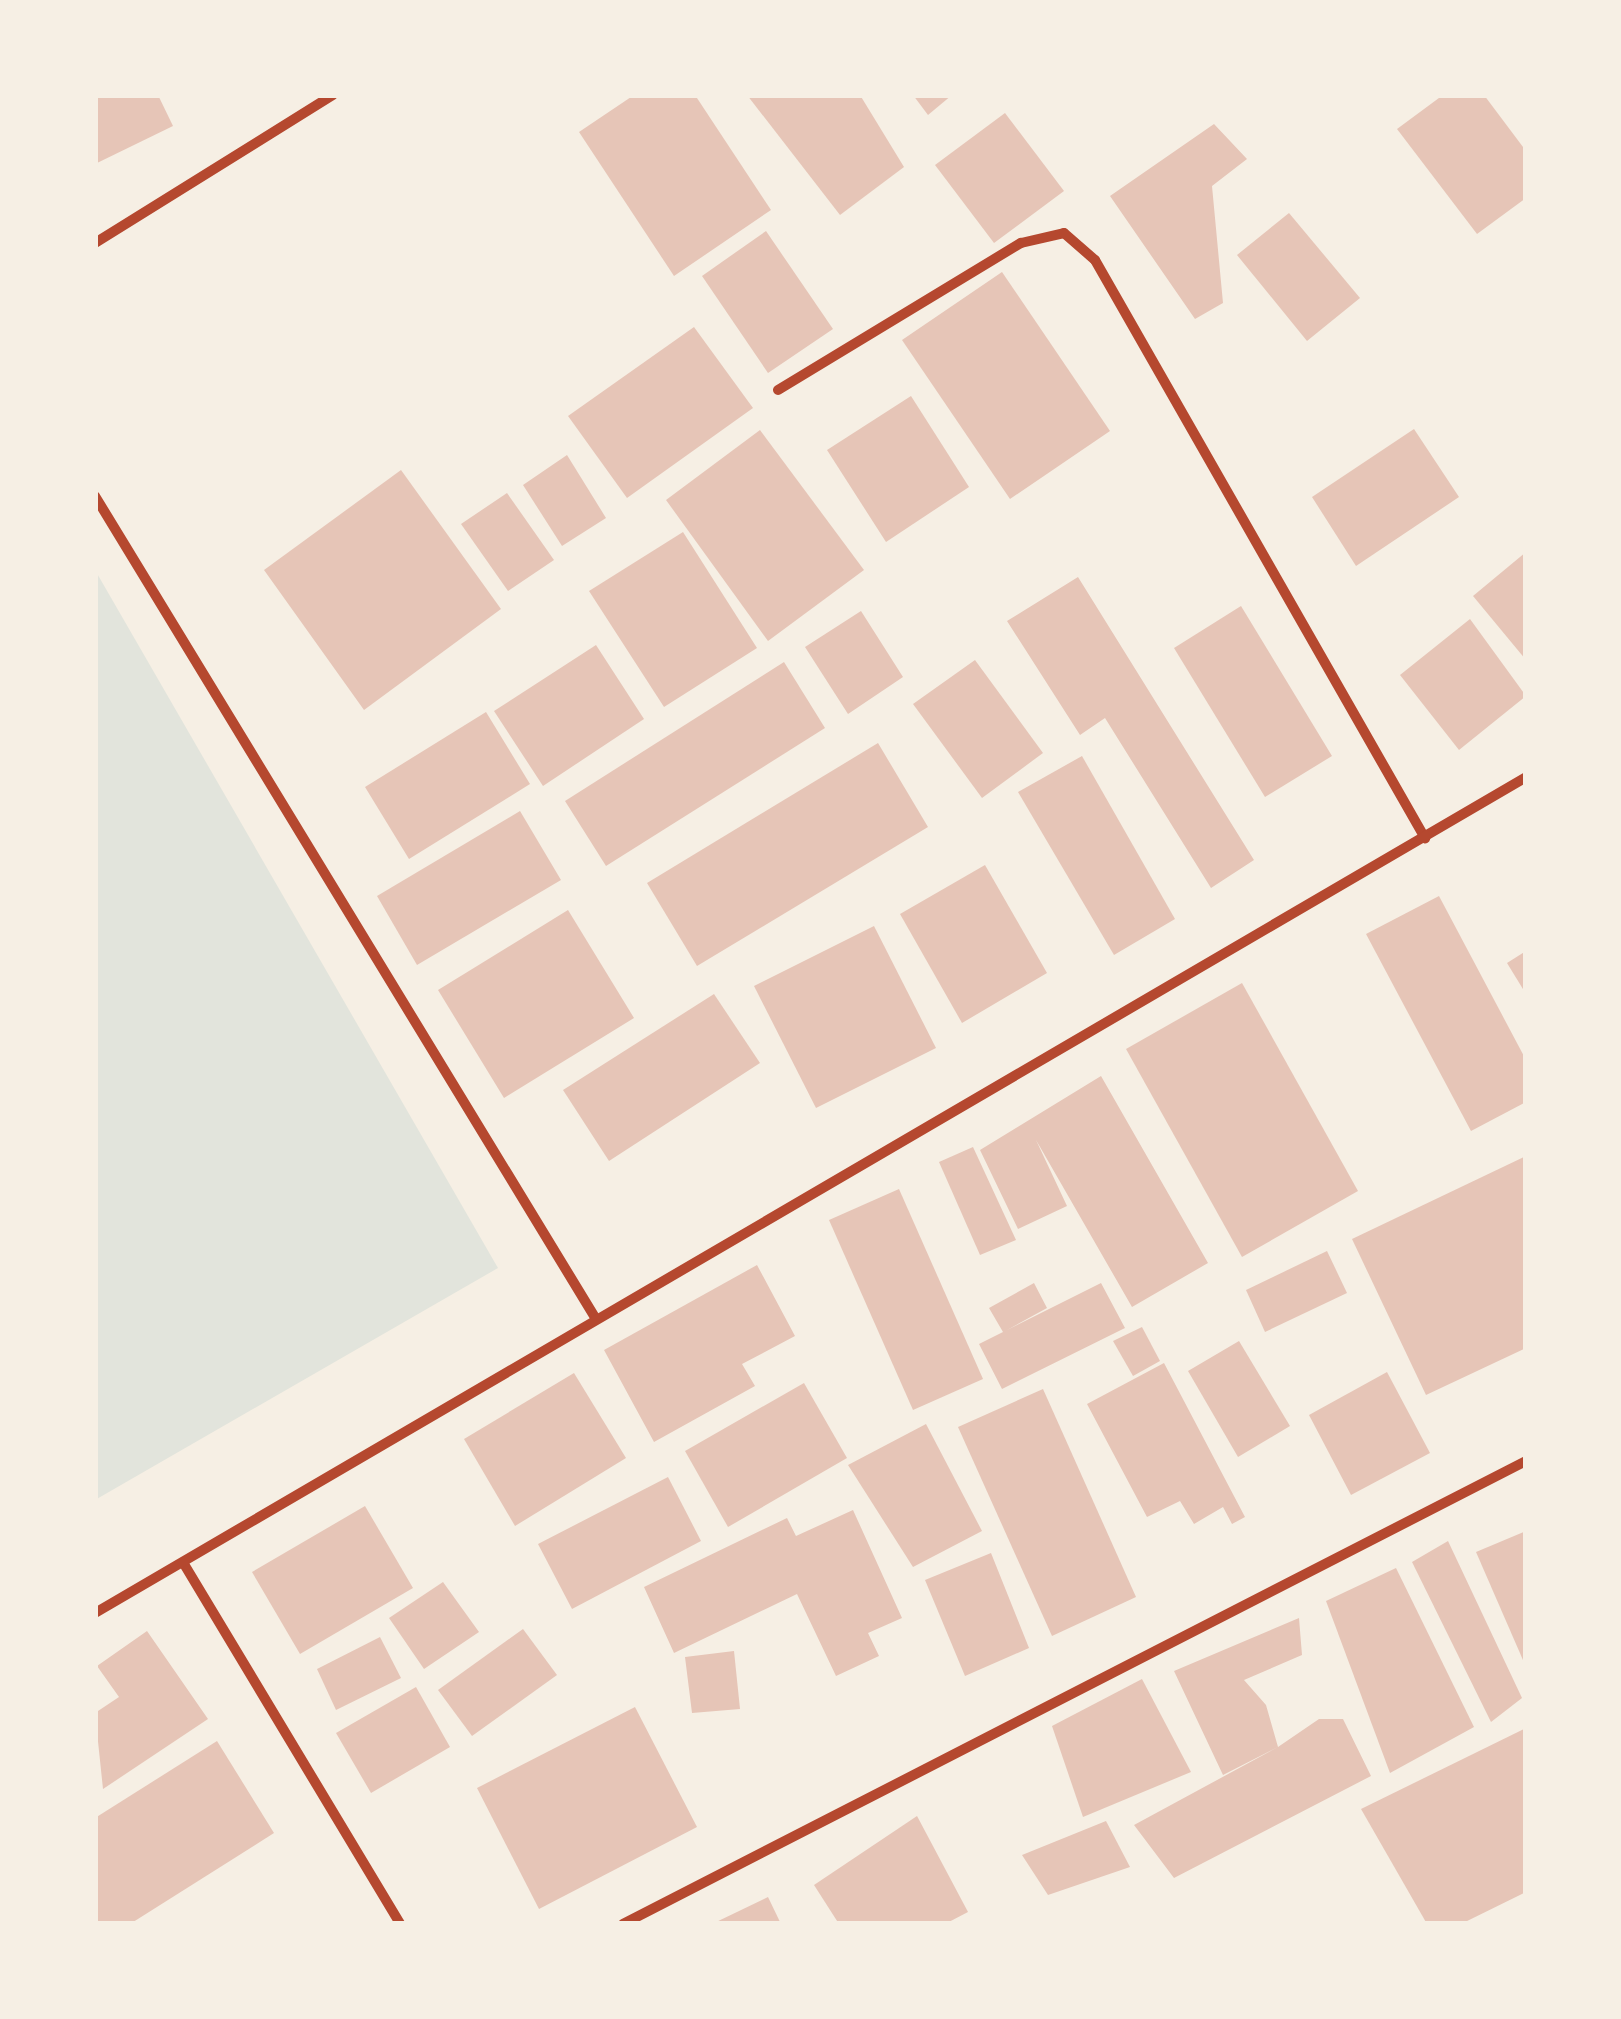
<!DOCTYPE html>
<html>
<head>
<meta charset="utf-8">
<style>
  body { margin:0 }
  #map { position:relative; width:1621px; height:2019px; overflow:hidden; background:#f6efe4; font-family:"Noto Sans",sans-serif }
  div>[style] { position:absolute }
  [style*='--x'] { left:calc(var(--x)*1px); top:calc(var(--y)*1px); width:calc(var(--w)*1px); rotate:calc(var(--a)*1deg) }
  .green>* { inset:0; background:#e2e4dc }
  .building>* { inset:0; background:#e6c5b7 }
  .minor>* { height:10px; margin:-5px; padding:0 5px; transform-origin:5px; border-radius:5px; background:#b5482f }
  span { translate:-50% -50%; white-space:nowrap; text-align:center; line-height:1.15; -webkit-text-stroke:10px #f6efe4; paint-order:stroke }
  .frame { position:absolute; inset:0; border:98px solid #f6efe4; pointer-events:none }
</style>
</head>
<body>
<div id="map">
  <div class="green">
    <i style="clip-path:polygon(95px 570px,498px 1268px,95px 1500px)"></i>
  </div>
  <div class="building">
    <i style="clip-path:polygon(95px 95px,158px 95px,173px 126px,95px 164px)"></i>
    <i style="clip-path:polygon(634px 95px,695px 95px,771px 210px,674px 276px,579px 132px)"></i>
    <i style="clip-path:polygon(747px 95px,860px 95px,904px 167px,840px 215px)"></i>
    <i style="clip-path:polygon(913px 95px,952px 95px,928px 115px)"></i>
    <i style="clip-path:polygon(1443px 95px,1484px 95px,1526px 151px,1526px 198px,1477px 234px,1397px 129px)"></i>
    <i style="clip-path:polygon(1005px 113px,1064px 191px,994px 243px,935px 165px)"></i>
    <i style="clip-path:polygon(1214px 124px,1247px 159px,1212px 186px,1223px 303px,1195px 319px,1110px 196px)"></i>
    <i style="clip-path:polygon(1289px 213px,1360px 298px,1307px 341px,1237px 255px)"></i>
    <i style="clip-path:polygon(766px 231px,833px 329px,768px 373px,702px 276px)"></i>
    <i style="clip-path:polygon(1002px 272px,1110px 431px,1010px 499px,902px 340px)"></i>
    <i style="clip-path:polygon(694px 327px,753px 408px,627px 498px,568px 416px)"></i>
    <i style="clip-path:polygon(911px 396px,969px 487px,886px 542px,827px 450px)"></i>
    <i style="clip-path:polygon(1414px 429px,1459px 497px,1356px 566px,1312px 497px)"></i>
    <i style="clip-path:polygon(760px 430px,864px 570px,768px 641px,666px 500px)"></i>
    <i style="clip-path:polygon(567px 455px,606px 518px,562px 546px,523px 485px)"></i>
    <i style="clip-path:polygon(401px 470px,501px 609px,364px 710px,264px 570px)"></i>
    <i style="clip-path:polygon(507px 493px,554px 560px,508px 591px,461px 524px)"></i>
    <i style="clip-path:polygon(683px 532px,757px 648px,664px 707px,589px 591px)"></i>
    <i style="clip-path:polygon(1526px 552px,1526px 660px,1473px 596px)"></i>
    <i style="clip-path:polygon(1078px 577px,1254px 860px,1211px 888px,1105px 718px,1080px 735px,1007px 621px)"></i>
    <i style="clip-path:polygon(1241px 606px,1332px 756px,1265px 797px,1174px 648px)"></i>
    <i style="clip-path:polygon(861px 611px,903px 677px,848px 714px,805px 647px)"></i>
    <i style="clip-path:polygon(1470px 619px,1526px 696px,1459px 750px,1400px 675px)"></i>
    <i style="clip-path:polygon(596px 645px,644px 719px,543px 786px,494px 711px)"></i>
    <i style="clip-path:polygon(975px 660px,1043px 753px,982px 798px,913px 704px)"></i>
    <i style="clip-path:polygon(784px 662px,825px 728px,606px 866px,565px 801px)"></i>
    <i style="clip-path:polygon(486px 712px,530px 784px,409px 859px,365px 787px)"></i>
    <i style="clip-path:polygon(878px 743px,928px 827px,697px 966px,647px 883px)"></i>
    <i style="clip-path:polygon(1082px 756px,1175px 919px,1114px 955px,1018px 792px)"></i>
    <i style="clip-path:polygon(520px 811px,561px 880px,417px 965px,377px 896px)"></i>
    <i style="clip-path:polygon(985px 865px,1047px 973px,962px 1023px,900px 914px)"></i>
    <i style="clip-path:polygon(1439px 896px,1526px 1060px,1526px 1102px,1471px 1131px,1366px 934px)"></i>
    <i style="clip-path:polygon(568px 910px,634px 1018px,504px 1098px,438px 990px)"></i>
    <i style="clip-path:polygon(874px 926px,936px 1048px,816px 1108px,754px 986px)"></i>
    <i style="clip-path:polygon(1526px 951px,1526px 994px,1507px 963px)"></i>
    <i style="clip-path:polygon(1242px 983px,1358px 1191px,1242px 1257px,1126px 1049px)"></i>
    <i style="clip-path:polygon(714px 994px,760px 1063px,609px 1161px,563px 1090px)"></i>
    <i style="clip-path:polygon(1101px 1076px,1208px 1263px,1132px 1307px,1036px 1140px,1067px 1206px,1018px 1229px,980px 1150px)"></i>
    <i style="clip-path:polygon(973px 1147px,1016px 1240px,980px 1255px,939px 1162px)"></i>
    <i style="clip-path:polygon(1526px 1156px,1526px 1348px,1426px 1395px,1352px 1239px)"></i>
    <i style="clip-path:polygon(899px 1189px,983px 1379px,913px 1410px,829px 1220px)"></i>
    <i style="clip-path:polygon(1327px 1251px,1347px 1293px,1265px 1332px,1246px 1290px)"></i>
    <i style="clip-path:polygon(757px 1265px,795px 1336px,742px 1364px,755px 1386px,654px 1442px,604px 1350px)"></i>
    <i style="clip-path:polygon(1034px 1283px,1047px 1308px,1007px 1330px,1101px 1283px,1125px 1328px,1002px 1389px,979px 1344px,1003px 1332px,989px 1308px)"></i>
    <i style="clip-path:polygon(1142px 1327px,1160px 1361px,1133px 1376px,1113px 1341px)"></i>
    <i style="clip-path:polygon(1239px 1341px,1290px 1426px,1238px 1457px,1188px 1371px)"></i>
    <i style="clip-path:polygon(1164px 1363px,1245px 1517px,1232px 1524px,1223px 1507px,1194px 1524px,1180px 1501px,1147px 1517px,1087px 1404px)"></i>
    <i style="clip-path:polygon(1387px 1372px,1430px 1453px,1351px 1495px,1309px 1415px)"></i>
    <i style="clip-path:polygon(574px 1373px,626px 1458px,515px 1526px,464px 1439px)"></i>
    <i style="clip-path:polygon(804px 1383px,847px 1458px,728px 1527px,685px 1451px)"></i>
    <i style="clip-path:polygon(1043px 1389px,1136px 1597px,1052px 1636px,958px 1427px)"></i>
    <i style="clip-path:polygon(926px 1424px,982px 1531px,913px 1567px,848px 1465px)"></i>
    <i style="clip-path:polygon(668px 1477px,701px 1541px,572px 1609px,538px 1544px)"></i>
    <i style="clip-path:polygon(365px 1506px,413px 1588px,300px 1654px,252px 1572px)"></i>
    <i style="clip-path:polygon(853px 1510px,902px 1618px,868px 1633px,879px 1656px,836px 1676px,797px 1594px,674px 1653px,644px 1587px,787px 1518px,796px 1536px)"></i>
    <i style="clip-path:polygon(1526px 1531px,1526px 1667px,1476px 1552px)"></i>
    <i style="clip-path:polygon(1448px 1541px,1522px 1698px,1491px 1722px,1412px 1562px)"></i>
    <i style="clip-path:polygon(991px 1553px,1029px 1648px,965px 1676px,925px 1580px)"></i>
    <i style="clip-path:polygon(1396px 1568px,1474px 1727px,1390px 1773px,1326px 1601px)"></i>
    <i style="clip-path:polygon(443px 1582px,479px 1632px,424px 1669px,389px 1618px)"></i>
    <i style="clip-path:polygon(1299px 1618px,1302px 1655px,1244px 1680px,1266px 1705px,1278px 1747px,1319px 1719px,1343px 1719px,1371px 1776px,1174px 1878px,1134px 1825px,1278px 1747px,1223px 1775px,1174px 1671px)"></i>
    <i style="clip-path:polygon(523px 1629px,557px 1675px,472px 1736px,438px 1690px)"></i>
    <i style="clip-path:polygon(147px 1631px,208px 1719px,103px 1789px,95px 1713px,119px 1697px,97px 1666px)"></i>
    <i style="clip-path:polygon(380px 1637px,401px 1678px,336px 1710px,317px 1669px)"></i>
    <i style="clip-path:polygon(734px 1651px,740px 1709px,692px 1713px,685px 1657px)"></i>
    <i style="clip-path:polygon(1142px 1679px,1191px 1772px,1083px 1817px,1052px 1726px)"></i>
    <i style="clip-path:polygon(416px 1687px,450px 1747px,371px 1793px,336px 1733px)"></i>
    <i style="clip-path:polygon(635px 1707px,697px 1827px,539px 1909px,477px 1788px)"></i>
    <i style="clip-path:polygon(1526px 1728px,1526px 1892px,1461px 1924px,1427px 1924px,1361px 1809px)"></i>
    <i style="clip-path:polygon(217px 1741px,274px 1833px,130px 1924px,98px 1924px,95px 1818px)"></i>
    <i style="clip-path:polygon(917px 1816px,968px 1912px,945px 1924px,839px 1924px,814px 1885px)"></i>
    <i style="clip-path:polygon(1106px 1821px,1130px 1867px,1048px 1895px,1022px 1855px)"></i>
    <i style="clip-path:polygon(768px 1897px,781px 1924px,712px 1924px)"></i>
  </div>
  <div class="minor">
    <i style="--x:95;--y:243;--w:280;--a:-31.9"></i>
    <i style="--x:778;--y:390;--w:284;--a:-31.2"></i>
    <i style="--x:1021;--y:243;--w:44;--a:-13.1"></i>
    <i style="--x:1064;--y:233;--w:41;--a:41.1"></i>
    <i style="--x:1095;--y:260;--w:666;--a:60.28"></i>
    <i style="--x:95;--y:496;--w:963;--a:58.67"></i>
    <i style="--x:184;--y:1564;--w:420;--a:59"></i>
    <i style="--x:95;--y:1613;--w:1657;--a:-30.29"></i>
    <i style="--x:623;--y:1924;--w:1015;--a:-27.15"></i>
  </div>
  <div class="frame"></div>
</div>
</body>
</html>
